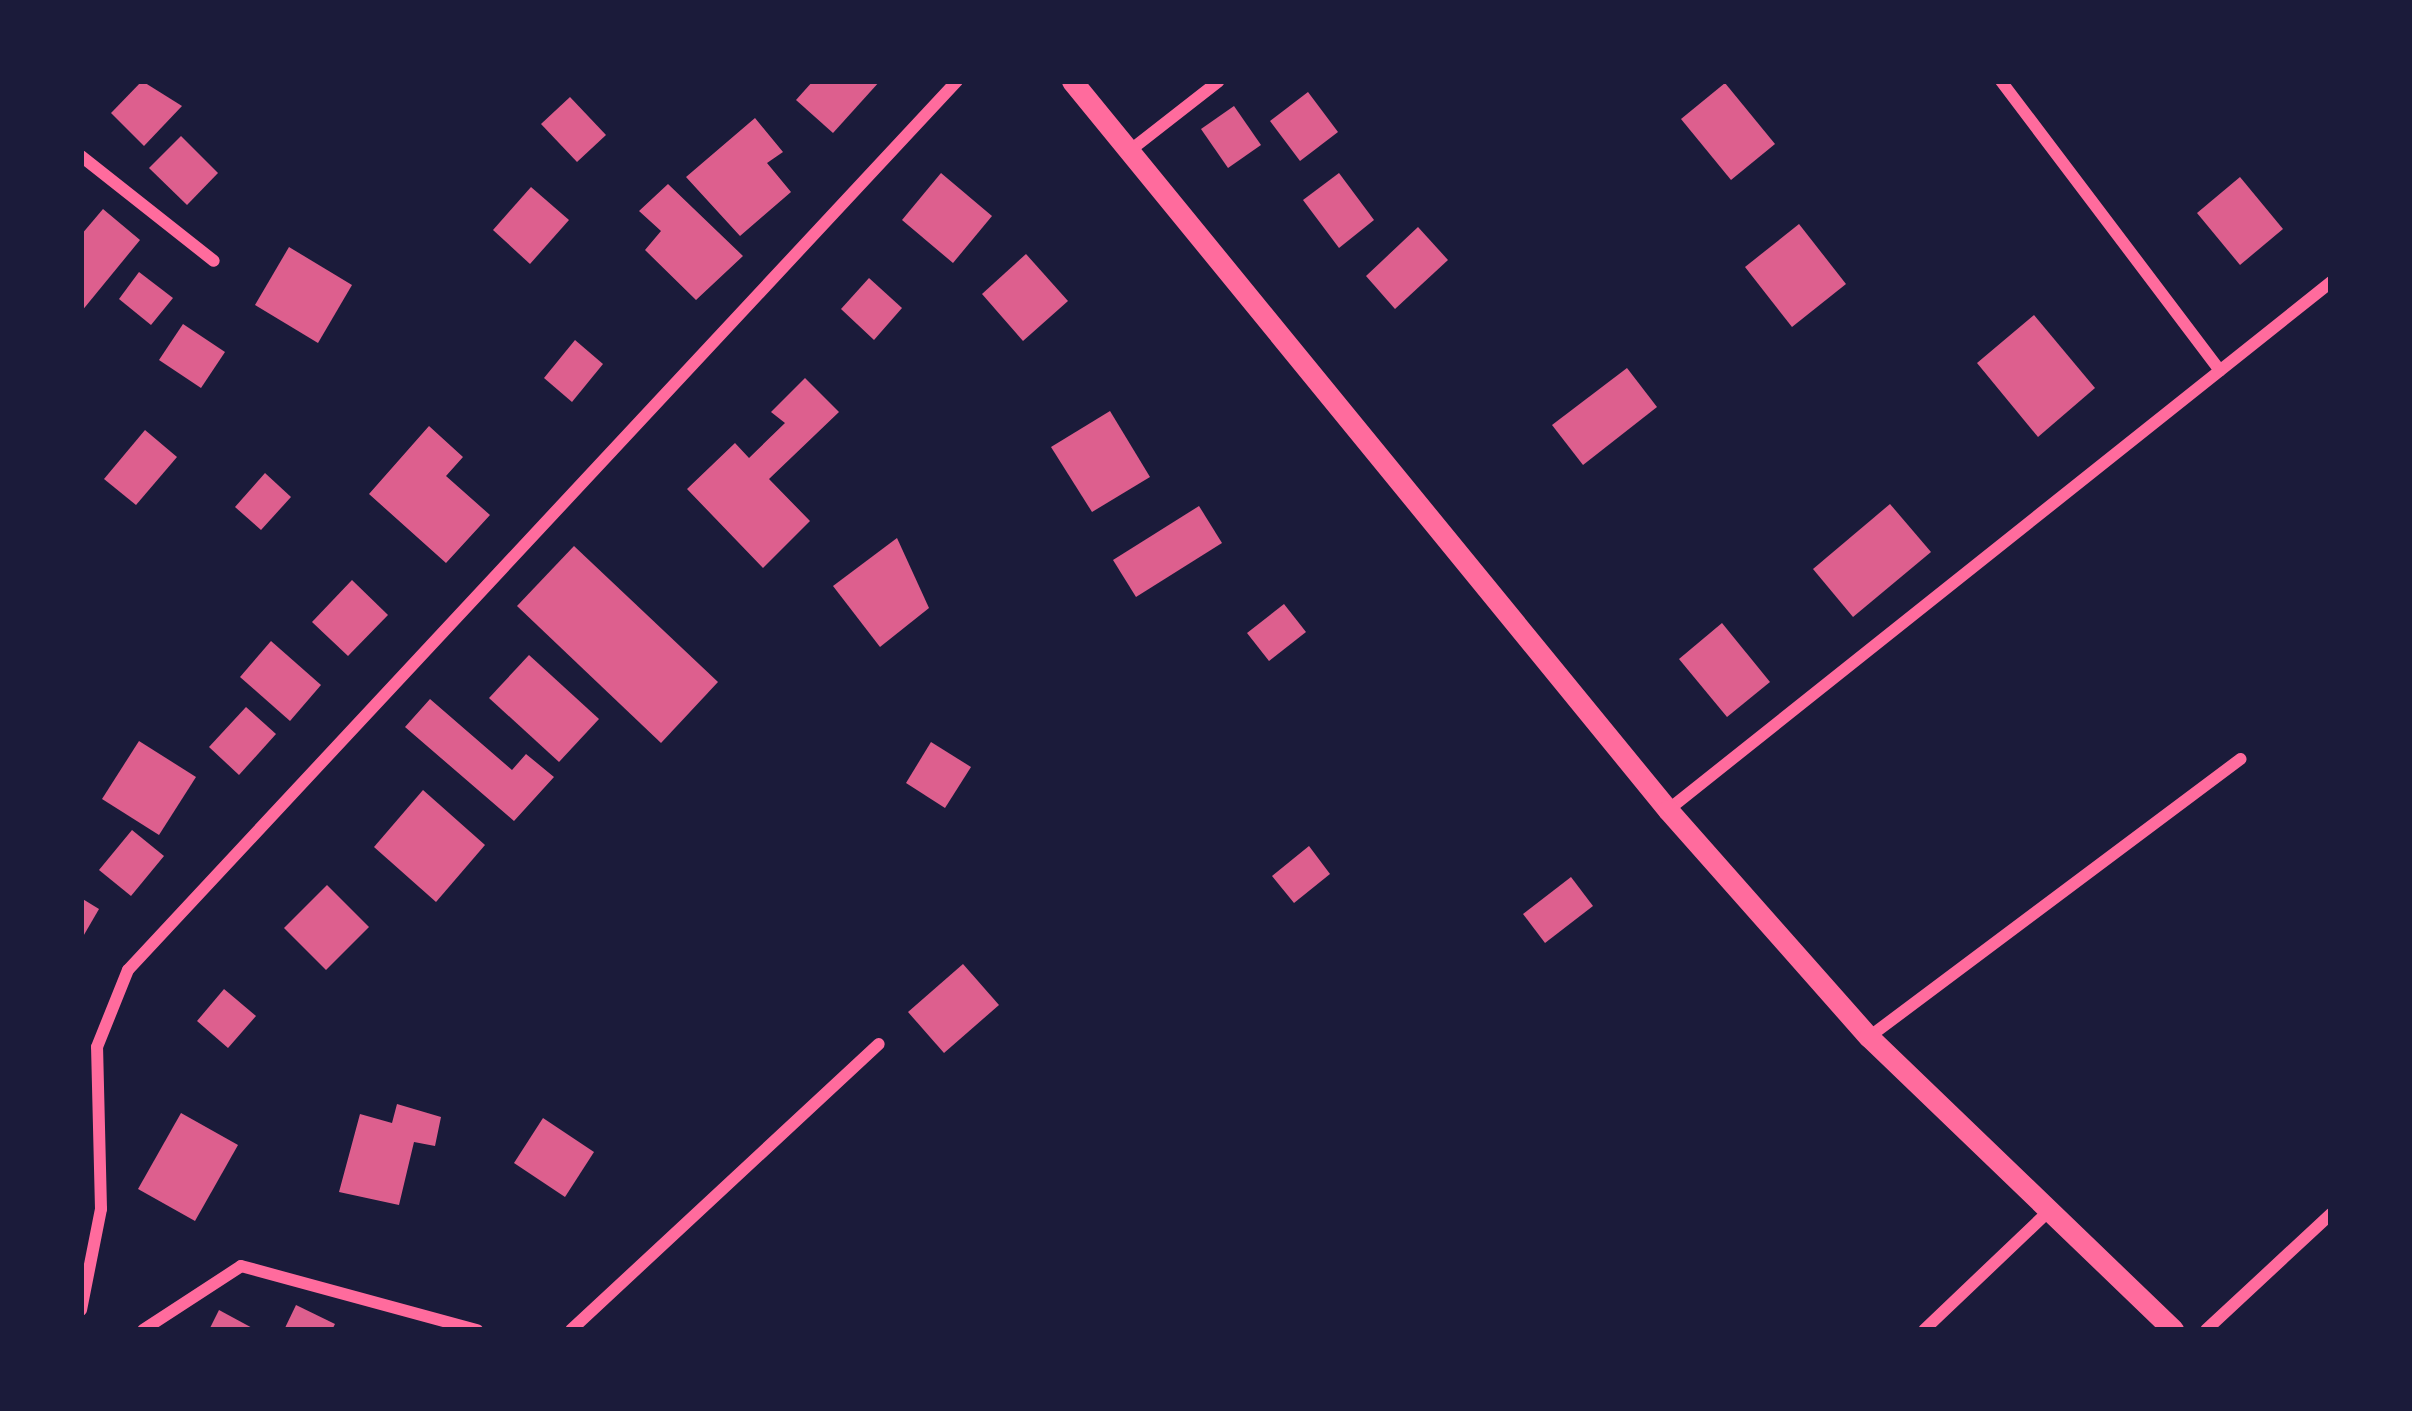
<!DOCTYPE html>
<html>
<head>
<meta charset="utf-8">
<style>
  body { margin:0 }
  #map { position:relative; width:2412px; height:1411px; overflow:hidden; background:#1b1b3a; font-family:Arial,sans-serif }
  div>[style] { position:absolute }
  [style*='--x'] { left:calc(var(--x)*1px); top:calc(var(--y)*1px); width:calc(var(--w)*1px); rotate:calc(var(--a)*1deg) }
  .building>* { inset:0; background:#dd5f8e }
  .minor>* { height:12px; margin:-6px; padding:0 6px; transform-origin:6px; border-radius:6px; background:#ff6b9d }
  .tertiary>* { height:21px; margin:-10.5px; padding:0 10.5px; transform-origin:10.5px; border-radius:10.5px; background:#ff6b9d }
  span { translate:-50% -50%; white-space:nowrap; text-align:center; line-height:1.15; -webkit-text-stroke:9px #1b1b3a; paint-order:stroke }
  .frame { position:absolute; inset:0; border:84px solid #1b1b3a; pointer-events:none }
</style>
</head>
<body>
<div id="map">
  <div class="building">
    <i style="clip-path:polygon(142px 81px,182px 106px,144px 146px,111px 113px)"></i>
    <i style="clip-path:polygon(813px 81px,880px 81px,833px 133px,796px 100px)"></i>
    <i style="clip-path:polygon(1725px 83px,1775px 144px,1731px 180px,1681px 119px)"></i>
    <i style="clip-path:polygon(1308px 92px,1338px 132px,1300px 161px,1270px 121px)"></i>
    <i style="clip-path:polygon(570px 97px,606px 135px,577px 162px,541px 124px)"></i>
    <i style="clip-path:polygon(1234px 106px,1261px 145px,1228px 168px,1201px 129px)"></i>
    <i style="clip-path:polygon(755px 118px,783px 152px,767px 163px,791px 192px,740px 236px,686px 177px)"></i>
    <i style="clip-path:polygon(181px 136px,218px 173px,187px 205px,149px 168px)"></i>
    <i style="clip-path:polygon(941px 173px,992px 216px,953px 263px,902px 220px)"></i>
    <i style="clip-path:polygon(1339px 173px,1374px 220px,1339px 248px,1303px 200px)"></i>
    <i style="clip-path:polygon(2240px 177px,2283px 229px,2240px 265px,2197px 213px)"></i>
    <i style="clip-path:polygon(668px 184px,743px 256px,696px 300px,645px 250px,661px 231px,639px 211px)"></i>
    <i style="clip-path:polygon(531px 187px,569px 220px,530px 264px,493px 230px)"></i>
    <i style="clip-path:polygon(103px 209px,140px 240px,81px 312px,81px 235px)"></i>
    <i style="clip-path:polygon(1799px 224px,1846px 284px,1792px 327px,1745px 267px)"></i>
    <i style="clip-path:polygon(1418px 227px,1448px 260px,1395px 309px,1366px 276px)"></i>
    <i style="clip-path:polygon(289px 247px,352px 285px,318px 343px,255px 305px)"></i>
    <i style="clip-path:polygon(1026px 254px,1068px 301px,1023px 341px,982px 294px)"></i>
    <i style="clip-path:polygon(139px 272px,173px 298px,151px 325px,119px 299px)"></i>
    <i style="clip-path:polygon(869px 278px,902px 308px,874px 340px,841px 309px)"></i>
    <i style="clip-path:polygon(2034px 315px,2095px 388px,2038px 437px,1977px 363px)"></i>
    <i style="clip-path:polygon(183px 324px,225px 352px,201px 388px,159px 360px)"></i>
    <i style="clip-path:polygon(575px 340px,603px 364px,572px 402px,544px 378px)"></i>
    <i style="clip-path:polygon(1627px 368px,1657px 407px,1583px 465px,1552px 425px)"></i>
    <i style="clip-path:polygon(805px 378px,839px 412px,769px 479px,810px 521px,763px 568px,687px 489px,735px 443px,749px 458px,785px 423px,771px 412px)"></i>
    <i style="clip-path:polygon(1110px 411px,1150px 477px,1092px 512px,1051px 447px)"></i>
    <i style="clip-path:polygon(429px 426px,463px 457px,446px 476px,490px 515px,446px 563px,369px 494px)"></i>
    <i style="clip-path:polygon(145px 430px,177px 457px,136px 505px,104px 479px)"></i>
    <i style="clip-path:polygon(265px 473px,291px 497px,261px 530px,235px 507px)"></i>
    <i style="clip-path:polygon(1890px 504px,1931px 552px,1853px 617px,1813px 569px)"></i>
    <i style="clip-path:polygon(1199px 506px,1222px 543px,1136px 597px,1113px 560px)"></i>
    <i style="clip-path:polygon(897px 538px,929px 608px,880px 647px,833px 586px)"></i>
    <i style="clip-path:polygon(574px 546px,718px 682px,661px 743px,517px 606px)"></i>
    <i style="clip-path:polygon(352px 580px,388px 615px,348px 656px,312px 622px)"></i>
    <i style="clip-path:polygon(1284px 604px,1306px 632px,1269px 661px,1247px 633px)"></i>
    <i style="clip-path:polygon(1722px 623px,1770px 682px,1727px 717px,1679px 659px)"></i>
    <i style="clip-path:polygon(271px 641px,321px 685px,290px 721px,240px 677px)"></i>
    <i style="clip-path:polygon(529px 655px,599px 719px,559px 762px,489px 698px)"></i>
    <i style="clip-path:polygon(430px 699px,512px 770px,526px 754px,554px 777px,514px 821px,405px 727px)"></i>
    <i style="clip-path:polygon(246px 707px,276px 734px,239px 775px,209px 747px)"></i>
    <i style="clip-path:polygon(139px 741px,196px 777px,159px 835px,102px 799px)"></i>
    <i style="clip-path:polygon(931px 742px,971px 767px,945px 808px,906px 783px)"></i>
    <i style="clip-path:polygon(423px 790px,485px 845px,436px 902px,374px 847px)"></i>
    <i style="clip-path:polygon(132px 830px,164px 856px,131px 896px,99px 870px)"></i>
    <i style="clip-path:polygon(1309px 846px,1330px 874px,1294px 903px,1272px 876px)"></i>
    <i style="clip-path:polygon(1571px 877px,1593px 906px,1545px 943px,1523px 914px)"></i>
    <i style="clip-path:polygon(327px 885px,369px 927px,326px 970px,284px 928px)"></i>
    <i style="clip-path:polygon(81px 898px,99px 909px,81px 940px)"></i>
    <i style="clip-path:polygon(963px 964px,999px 1005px,944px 1053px,908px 1012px)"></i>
    <i style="clip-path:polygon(224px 989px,256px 1016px,228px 1048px,197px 1021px)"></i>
    <i style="clip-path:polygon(397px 1104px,441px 1117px,435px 1146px,414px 1142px,399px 1205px,339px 1192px,360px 1114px,392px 1123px)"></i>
    <i style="clip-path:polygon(181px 1113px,238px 1145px,195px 1221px,138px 1189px)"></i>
    <i style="clip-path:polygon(543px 1118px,594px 1152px,565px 1197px,514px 1163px)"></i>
    <i style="clip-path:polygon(296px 1305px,335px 1324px,332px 1330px,284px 1330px)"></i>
    <i style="clip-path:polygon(219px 1310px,256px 1330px,209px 1330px)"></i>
  </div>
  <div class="minor">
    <i style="--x:2001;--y:81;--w:363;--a:52.9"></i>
    <i style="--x:1128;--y:152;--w:115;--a:-38"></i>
    <i style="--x:81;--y:156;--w:169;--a:38.3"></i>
    <i style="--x:1668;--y:810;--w:848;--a:-38.53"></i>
    <i style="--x:1869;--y:1037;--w:464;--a:-36.8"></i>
    <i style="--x:81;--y:1310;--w:103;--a:-78.8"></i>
    <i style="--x:101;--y:1209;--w:162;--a:-91.4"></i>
    <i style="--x:97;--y:1047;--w:83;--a:-68.1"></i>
    <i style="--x:128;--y:970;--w:1216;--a:-47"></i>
    <i style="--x:143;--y:1330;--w:117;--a:-33.1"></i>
    <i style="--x:241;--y:1266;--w:245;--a:15.2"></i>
    <i style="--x:571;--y:1330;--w:420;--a:-42.9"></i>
    <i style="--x:1924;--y:1330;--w:168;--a:-43.6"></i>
    <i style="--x:2206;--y:1330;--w:171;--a:-42.9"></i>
  </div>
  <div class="tertiary">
    <i style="--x:1072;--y:81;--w:942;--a:50.73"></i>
    <i style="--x:1668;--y:810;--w:303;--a:48.5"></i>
    <i style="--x:1869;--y:1037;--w:422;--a:43.9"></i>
  </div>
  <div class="frame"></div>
</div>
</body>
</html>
